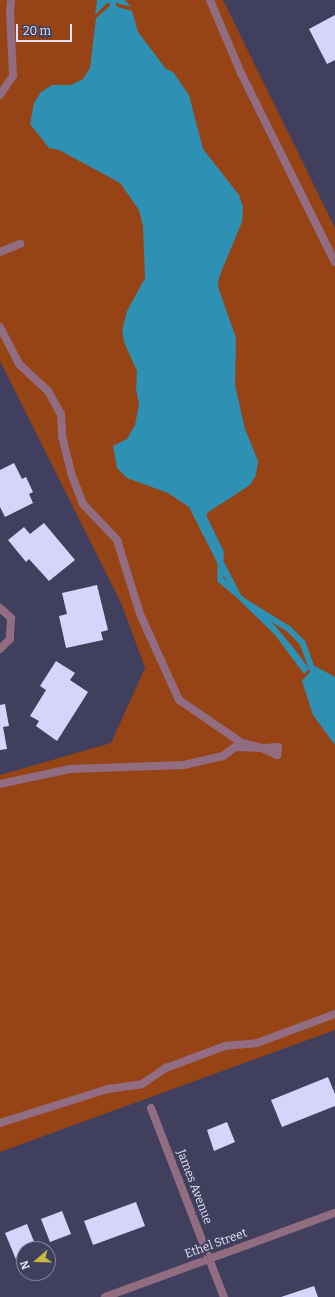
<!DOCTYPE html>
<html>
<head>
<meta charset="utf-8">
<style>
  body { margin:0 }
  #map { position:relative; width:335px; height:1297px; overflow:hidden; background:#403f5e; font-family:Bitter,serif }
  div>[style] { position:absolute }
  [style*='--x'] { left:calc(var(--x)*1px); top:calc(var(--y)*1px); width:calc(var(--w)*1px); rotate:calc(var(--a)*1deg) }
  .green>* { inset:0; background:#964316 }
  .water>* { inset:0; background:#2e90b2 }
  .stream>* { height:5.5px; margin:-2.75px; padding:0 2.75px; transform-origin:2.75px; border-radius:2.75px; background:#2e90b2 }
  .building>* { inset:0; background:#d5d5fb }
  .service>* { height:8px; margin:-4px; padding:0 4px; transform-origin:4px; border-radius:4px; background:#926c81 }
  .minor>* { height:8px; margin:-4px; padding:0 4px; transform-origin:4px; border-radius:4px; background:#926c81 }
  span { translate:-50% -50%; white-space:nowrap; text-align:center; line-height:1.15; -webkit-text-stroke:4px #403f5e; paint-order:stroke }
  .street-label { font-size:12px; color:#e0e1f4 }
  .north { position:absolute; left:16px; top:1241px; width:40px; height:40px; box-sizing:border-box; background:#403f5e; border:1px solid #80809a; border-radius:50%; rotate:250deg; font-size:11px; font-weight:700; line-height:16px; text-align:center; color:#e0e1f4 }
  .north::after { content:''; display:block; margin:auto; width:14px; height:18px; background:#c5bc3d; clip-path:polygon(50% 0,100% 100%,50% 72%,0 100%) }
  .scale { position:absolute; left:16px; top:24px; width:56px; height:18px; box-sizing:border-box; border:2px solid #e0e1f4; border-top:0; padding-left:5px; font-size:12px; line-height:14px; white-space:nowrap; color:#e0e1f4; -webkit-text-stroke:3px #403f5e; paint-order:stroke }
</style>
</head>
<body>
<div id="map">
  <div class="green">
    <i style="clip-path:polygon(0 0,223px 0,335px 228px,335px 1030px,0 1152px,0 775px,111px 743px,145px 668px,122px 605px,0 361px)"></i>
  </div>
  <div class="water">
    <i style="clip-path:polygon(97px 0,125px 0,131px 7px,116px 3px,107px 3px,95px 15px)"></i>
    <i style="clip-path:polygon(111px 5px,132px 11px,138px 32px,166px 69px,173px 72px,189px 95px,203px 149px,239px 195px,243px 207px,242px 222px,219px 277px,218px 287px,236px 338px,235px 385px,245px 429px,258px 461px,256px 475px,250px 485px,207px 513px,206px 527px,241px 595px,270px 620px,296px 651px,309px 669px,304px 674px,275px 635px,233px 594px,189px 507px,168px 493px,127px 478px,117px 468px,113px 446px,127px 439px,135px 425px,139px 404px,136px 389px,137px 371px,124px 342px,122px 330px,127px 311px,145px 278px,143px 226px,139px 210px,120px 183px,59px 150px,49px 148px,30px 124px,34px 103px,41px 92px,52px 85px,71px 85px,83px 79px,90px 68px,96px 18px)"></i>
    <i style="clip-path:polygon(315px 666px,335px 677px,335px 745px,313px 715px,302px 681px)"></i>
  </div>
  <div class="stream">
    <i style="--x:112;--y:0;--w:14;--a:73"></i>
    <i style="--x:204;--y:517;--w:39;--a:64"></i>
    <i style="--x:221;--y:552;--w:28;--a:90"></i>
    <i style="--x:221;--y:580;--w:18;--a:41"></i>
    <i style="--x:247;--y:603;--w:49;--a:31.8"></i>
    <i style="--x:289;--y:629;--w:20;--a:45"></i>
    <i style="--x:303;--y:643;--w:32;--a:70"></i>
  </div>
  <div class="building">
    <i style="clip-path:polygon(335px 15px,335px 60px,327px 64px,309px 29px)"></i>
    <i style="clip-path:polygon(14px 463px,22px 479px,26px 477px,33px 492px,29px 494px,33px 503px,5px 517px,0 507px,0 470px)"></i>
    <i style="clip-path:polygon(44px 523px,75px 560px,49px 581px,29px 559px,26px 562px,8px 540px,24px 527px,30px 534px)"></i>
    <i style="clip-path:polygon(97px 585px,108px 630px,101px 632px,103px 640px,66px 648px,59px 616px,67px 614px,62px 593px)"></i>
    <i style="clip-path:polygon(56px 661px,75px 673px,70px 680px,88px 692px,57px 741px,36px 726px,39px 721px,30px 716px,46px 690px,40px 686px)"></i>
    <i style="clip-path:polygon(5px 704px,9px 726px,3px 727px,7px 749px,0 750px,0 705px)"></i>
    <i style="clip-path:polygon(328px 1077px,335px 1094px,335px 1106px,282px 1127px,271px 1100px)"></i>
    <i style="clip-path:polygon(227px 1122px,235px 1142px,214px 1151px,207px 1130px)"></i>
    <i style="clip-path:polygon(136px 1202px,145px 1226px,93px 1245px,84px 1221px)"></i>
    <i style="clip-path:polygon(62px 1211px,71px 1234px,50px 1242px,41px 1219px)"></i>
    <i style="clip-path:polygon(27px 1224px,37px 1249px,24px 1249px,24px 1274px,22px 1274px,5px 1233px)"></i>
    <i style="clip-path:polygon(314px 1286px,318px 1297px,281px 1297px)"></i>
  </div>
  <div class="service">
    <i style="--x:210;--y:0;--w:79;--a:67"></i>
    <i style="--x:241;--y:73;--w:211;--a:63.6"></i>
    <i style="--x:0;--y:95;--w:23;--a:-56"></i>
    <i style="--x:13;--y:76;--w:64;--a:-92.7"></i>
    <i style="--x:10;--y:12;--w:12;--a:-85"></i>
    <i style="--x:0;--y:252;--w:22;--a:-22"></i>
    <i style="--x:0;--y:327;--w:42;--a:62.8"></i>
    <i style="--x:19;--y:364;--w:40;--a:43"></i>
    <i style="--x:48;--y:391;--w:26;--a:61"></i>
    <i style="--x:61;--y:414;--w:22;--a:87"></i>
    <i style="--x:62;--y:436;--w:38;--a:76"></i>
    <i style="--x:71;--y:473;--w:33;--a:69"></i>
    <i style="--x:83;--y:504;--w:50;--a:46.6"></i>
    <i style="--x:117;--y:540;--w:77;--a:72.7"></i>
    <i style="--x:140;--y:614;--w:94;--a:65.6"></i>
    <i style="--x:179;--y:700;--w:76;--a:34.3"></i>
    <i style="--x:242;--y:743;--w:21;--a:14"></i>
    <i style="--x:262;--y:748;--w:17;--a:25"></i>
    <i style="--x:277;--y:755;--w:8;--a:-83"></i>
    <i style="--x:278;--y:747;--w:16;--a:176"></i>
    <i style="--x:262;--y:748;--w:27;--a:-178"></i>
    <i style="--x:235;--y:747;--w:15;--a:143"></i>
    <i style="--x:223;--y:756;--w:40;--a:167"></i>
    <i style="--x:184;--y:765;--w:114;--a:178"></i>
    <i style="--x:70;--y:769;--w:72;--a:167.9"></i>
    <i style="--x:0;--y:1123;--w:113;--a:-17.5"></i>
    <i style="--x:108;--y:1089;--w:34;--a:-8"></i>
    <i style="--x:142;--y:1084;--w:29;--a:-34"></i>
    <i style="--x:166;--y:1068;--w:63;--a:-20.4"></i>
    <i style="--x:225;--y:1046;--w:32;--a:-5"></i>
    <i style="--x:257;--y:1043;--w:83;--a:-20.4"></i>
  </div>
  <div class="minor">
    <i style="--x:0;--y:608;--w:15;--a:42"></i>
    <i style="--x:11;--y:618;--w:21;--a:93"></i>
    <i style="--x:10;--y:639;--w:14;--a:135"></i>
    <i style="--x:151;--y:1108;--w:203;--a:68.9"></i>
    <i style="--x:105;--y:1297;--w:245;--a:-20.1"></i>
  </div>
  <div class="street-label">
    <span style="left:194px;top:1187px;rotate:69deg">James Avenue</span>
    <span style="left:216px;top:1244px;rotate:-20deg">Ethel Street</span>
  </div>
  <div class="north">N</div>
  <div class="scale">20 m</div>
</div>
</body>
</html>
